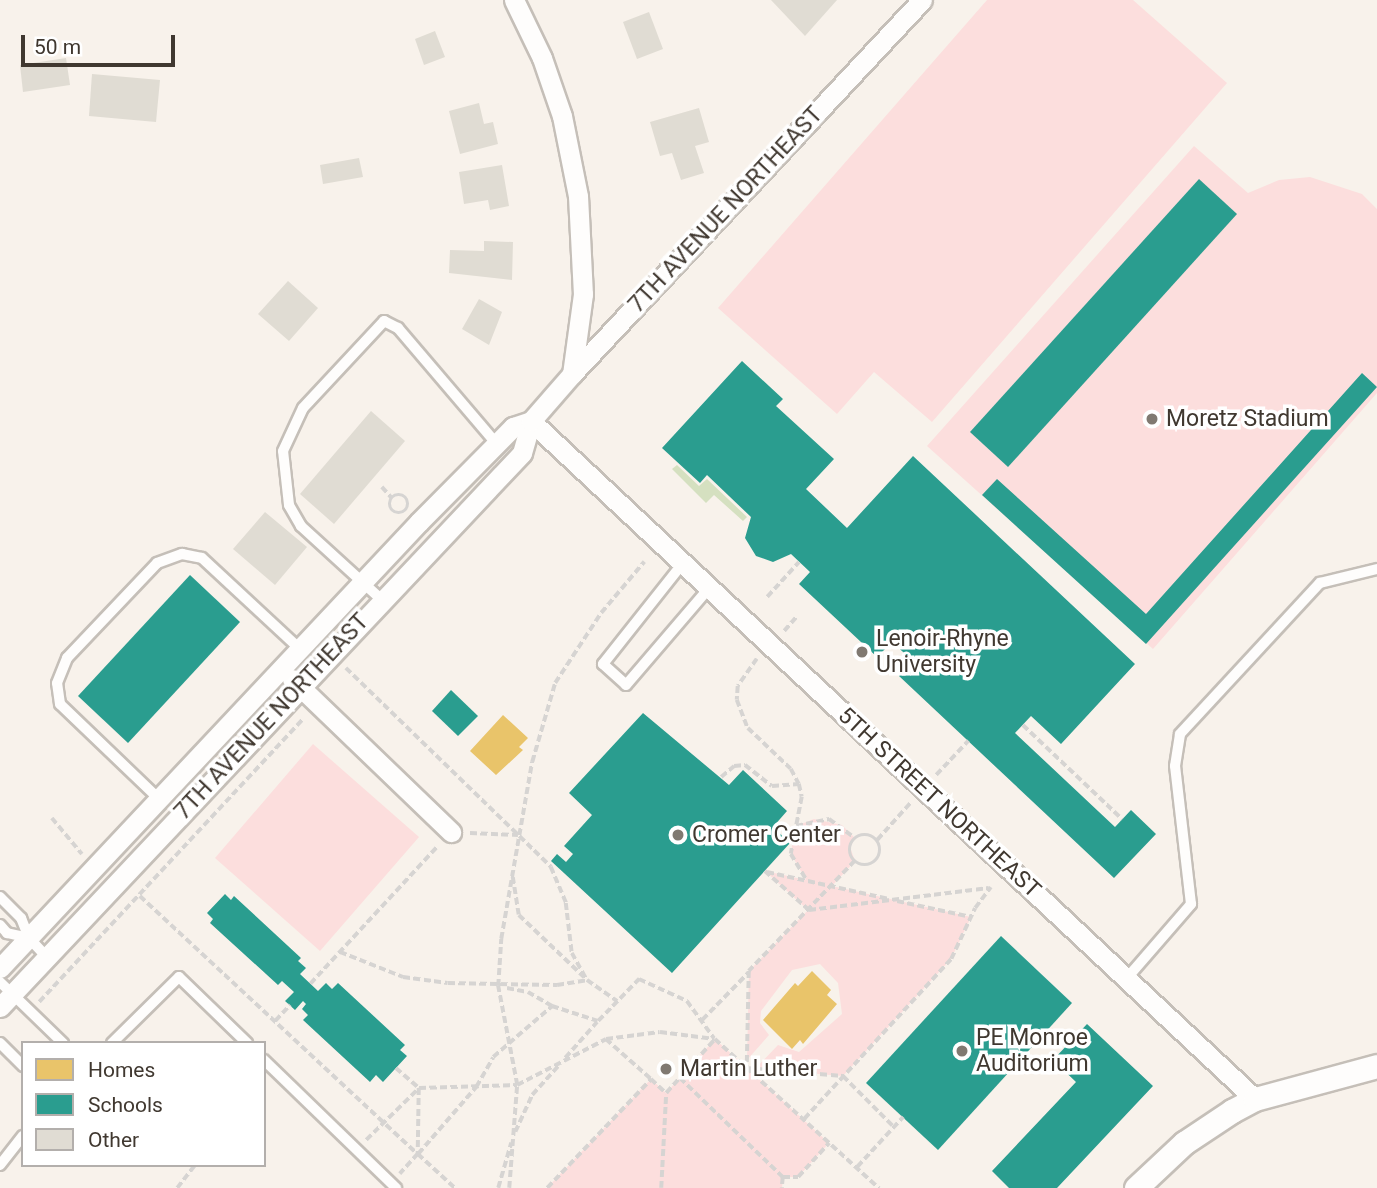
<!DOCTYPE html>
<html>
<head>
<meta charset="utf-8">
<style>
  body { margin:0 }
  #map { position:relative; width:1377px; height:1188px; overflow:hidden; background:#f8f2eb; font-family:Roboto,sans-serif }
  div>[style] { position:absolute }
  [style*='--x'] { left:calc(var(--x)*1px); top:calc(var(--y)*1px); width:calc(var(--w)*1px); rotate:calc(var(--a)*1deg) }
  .green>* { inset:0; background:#fcdedd }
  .water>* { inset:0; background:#d5e0c0 }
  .homes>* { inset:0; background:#e9c46a }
  .schools>* { inset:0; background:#2a9d8f }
  .building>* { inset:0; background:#e0dcd3 }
  .path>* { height:3.5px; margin-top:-1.75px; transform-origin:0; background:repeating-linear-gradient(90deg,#d6d4d2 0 7px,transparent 0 10.5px) }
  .path>.ring { margin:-1.75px; padding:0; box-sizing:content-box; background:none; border:3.5px solid #d6d4d2; border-radius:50% }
  .roads { filter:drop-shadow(2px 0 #c5bfb8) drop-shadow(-2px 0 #c5bfb8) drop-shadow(0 2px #c5bfb8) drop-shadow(0 -2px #c5bfb8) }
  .service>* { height:10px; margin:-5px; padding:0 5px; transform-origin:5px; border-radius:5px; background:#fefdfc }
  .minor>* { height:19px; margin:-9.5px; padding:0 9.5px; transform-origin:9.5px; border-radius:9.5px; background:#fefdfc }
  .tertiary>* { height:23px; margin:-11.5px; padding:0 11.5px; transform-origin:11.5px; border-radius:11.5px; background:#fefdfc }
  .dots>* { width:19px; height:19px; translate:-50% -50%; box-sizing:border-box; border:4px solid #fff; border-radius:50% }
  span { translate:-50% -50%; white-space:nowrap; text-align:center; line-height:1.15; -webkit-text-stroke:7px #fff; paint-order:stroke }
  .street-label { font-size:23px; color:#403830 }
  .poi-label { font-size:23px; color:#403830 }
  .left { translate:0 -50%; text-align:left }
  .legend { position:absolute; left:21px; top:1041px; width:245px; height:126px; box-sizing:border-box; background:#fff; border:2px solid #b3afac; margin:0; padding:9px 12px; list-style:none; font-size:21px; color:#403830 }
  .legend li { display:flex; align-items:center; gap:14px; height:35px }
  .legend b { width:35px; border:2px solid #b3afac }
  .scale { position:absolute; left:21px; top:35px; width:154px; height:32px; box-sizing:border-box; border:4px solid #403830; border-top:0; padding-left:9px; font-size:21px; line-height:24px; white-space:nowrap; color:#403830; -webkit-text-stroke:5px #fff; paint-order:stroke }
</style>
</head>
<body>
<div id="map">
  <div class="green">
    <i style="clip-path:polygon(987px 0,1133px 0,1227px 83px,932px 422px,874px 372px,837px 414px,718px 308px)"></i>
    <i style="clip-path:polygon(1194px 146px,1248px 193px,1279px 180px,1310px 177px,1362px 194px,1377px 209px,1377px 393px,1153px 649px,927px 446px)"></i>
    <i style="clip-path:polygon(313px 744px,419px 837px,320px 951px,215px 858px)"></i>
    <i style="clip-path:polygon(814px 819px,842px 825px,855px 838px,850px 847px,855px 861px,832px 886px,971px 917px,951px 959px,843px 1076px,755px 1069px,778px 1045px,799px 1052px,842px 1014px,838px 983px,820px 964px,792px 970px,761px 1011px,760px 1023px,769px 1035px,747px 1060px,749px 971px,808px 910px,765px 871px,806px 880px,791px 854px,793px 838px,796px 826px)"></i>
    <i style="clip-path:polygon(715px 1039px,829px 1143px,798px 1177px,783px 1177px,782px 1188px,547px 1188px,651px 1079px,666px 1093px)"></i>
  </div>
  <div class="water">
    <i style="clip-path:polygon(677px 465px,699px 486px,707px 479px,747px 517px,743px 521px,714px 495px,706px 503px,672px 469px)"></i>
  </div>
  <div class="homes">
    <i style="clip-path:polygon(503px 715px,528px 738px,519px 747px,523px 750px,496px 775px,470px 751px)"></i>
    <i style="clip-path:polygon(812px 971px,831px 990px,827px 995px,837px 1004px,803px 1044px,800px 1040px,792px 1049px,763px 1020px,795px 983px,798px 986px)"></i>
  </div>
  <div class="schools">
    <i style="clip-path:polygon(1199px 179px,1237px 214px,1008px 467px,970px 432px)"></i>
    <i style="clip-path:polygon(742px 361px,783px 399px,776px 406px,834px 459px,806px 489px,847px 528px,913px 456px,1135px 664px,1061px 744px,1031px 716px,1015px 733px,1115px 827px,1131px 810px,1156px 834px,1114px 878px,899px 676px,913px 661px,892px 642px,877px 657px,799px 584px,810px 572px,791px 554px,773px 562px,756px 556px,745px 538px,751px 517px,707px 475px,700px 483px,662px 448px)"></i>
    <i style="clip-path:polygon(1362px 373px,1377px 387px,1146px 644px,982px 495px,997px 479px,1146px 614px)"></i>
    <i style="clip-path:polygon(190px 575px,240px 622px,128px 743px,78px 696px)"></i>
    <i style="clip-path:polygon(451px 690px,478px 716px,458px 736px,432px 711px)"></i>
    <i style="clip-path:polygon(643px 713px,729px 785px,743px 770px,787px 811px,773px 827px,790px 843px,672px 973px,551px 861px,557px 854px,566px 862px,573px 854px,564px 846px,592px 815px,569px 793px)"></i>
    <i style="clip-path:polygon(225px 894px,231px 900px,234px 896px,301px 958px,298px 961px,306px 968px,300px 974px,318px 991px,326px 983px,332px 989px,338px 983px,405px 1045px,400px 1050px,407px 1056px,383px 1082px,376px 1075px,370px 1082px,303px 1020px,308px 1015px,302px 1009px,306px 1004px,303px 1001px,295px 1010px,285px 1001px,294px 992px,282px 981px,278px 985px,210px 923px,213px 919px,207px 913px)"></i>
    <i style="clip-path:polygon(1001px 936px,1072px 1003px,938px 1150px,866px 1083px)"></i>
    <i style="clip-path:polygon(1087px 1024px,1153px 1086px,1057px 1188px,1009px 1188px,992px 1171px,1076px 1082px,1053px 1060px)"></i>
  </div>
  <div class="building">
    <i style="clip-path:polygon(771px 0,837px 0,805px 36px)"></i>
    <i style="clip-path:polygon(649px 12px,663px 49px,637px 59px,623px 22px)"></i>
    <i style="clip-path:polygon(435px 31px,445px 57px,424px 65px,415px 39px)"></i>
    <i style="clip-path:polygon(66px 58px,70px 85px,23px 92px,20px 65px)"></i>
    <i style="clip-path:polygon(92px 74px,160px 80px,156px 122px,89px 116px)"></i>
    <i style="clip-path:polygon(479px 103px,484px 124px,493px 122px,498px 144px,460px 154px,449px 111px)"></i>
    <i style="clip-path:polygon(699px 108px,709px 142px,695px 146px,704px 173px,681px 180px,672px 153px,660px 156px,650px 122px)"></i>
    <i style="clip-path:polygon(359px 158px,363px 177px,323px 184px,320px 165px)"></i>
    <i style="clip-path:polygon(502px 165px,509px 206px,490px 210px,488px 200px,464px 204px,459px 172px)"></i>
    <i style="clip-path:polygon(484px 241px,513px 242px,512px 280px,449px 273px,450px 250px,484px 251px)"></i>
    <i style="clip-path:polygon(288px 281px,318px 308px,289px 341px,258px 314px)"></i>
    <i style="clip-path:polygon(479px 299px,502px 312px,489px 345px,462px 329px)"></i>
    <i style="clip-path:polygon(371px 411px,405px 441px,334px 524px,300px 494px)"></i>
    <i style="clip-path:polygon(265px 512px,307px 547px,275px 585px,233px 549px)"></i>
  </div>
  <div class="path">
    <i style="--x:382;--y:487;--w:15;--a:48"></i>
    <i class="ring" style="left:390px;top:495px;width:14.5px;height:14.5px"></i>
    <i style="--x:767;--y:597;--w:47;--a:-47.6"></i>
    <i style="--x:784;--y:631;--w:18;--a:-49"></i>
    <i style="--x:757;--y:659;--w:33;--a:125"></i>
    <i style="--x:738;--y:686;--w:14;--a:94"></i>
    <i style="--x:737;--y:700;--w:30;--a:69"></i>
    <i style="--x:748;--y:728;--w:59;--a:43.6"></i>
    <i style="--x:791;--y:769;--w:17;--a:62"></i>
    <i style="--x:799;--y:784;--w:13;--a:77"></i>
    <i style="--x:802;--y:797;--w:58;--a:100.9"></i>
    <i style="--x:791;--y:854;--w:31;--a:59"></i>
    <i style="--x:346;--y:668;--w:286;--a:44.1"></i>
    <i style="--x:551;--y:867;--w:39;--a:67"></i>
    <i style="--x:566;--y:903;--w:50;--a:83.2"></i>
    <i style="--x:572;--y:953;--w:31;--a:61"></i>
    <i style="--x:587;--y:980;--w:37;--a:35"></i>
    <i style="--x:1023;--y:725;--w:137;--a:43.5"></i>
    <i style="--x:936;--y:775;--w:47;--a:-46.7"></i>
    <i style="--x:721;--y:777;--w:17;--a:-40"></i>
    <i style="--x:734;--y:766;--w:11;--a:-5"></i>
    <i style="--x:745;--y:765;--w:34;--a:38"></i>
    <i style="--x:772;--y:786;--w:27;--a:-4"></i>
    <i style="--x:52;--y:818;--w:47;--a:50.2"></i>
    <i style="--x:796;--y:826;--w:34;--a:-12"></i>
    <i style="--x:829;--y:819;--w:32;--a:36"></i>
    <i style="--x:470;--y:833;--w:48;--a:2.4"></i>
    <i class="ring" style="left:850px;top:835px;width:26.5px;height:26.5px"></i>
    <i style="--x:877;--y:840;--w:52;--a:-48.1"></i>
    <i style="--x:855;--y:861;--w:153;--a:133.9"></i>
    <i style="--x:749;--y:971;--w:97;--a:91.2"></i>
    <i style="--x:747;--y:1068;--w:96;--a:4.8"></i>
    <i style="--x:843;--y:1076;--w:72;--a:45"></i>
    <i style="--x:765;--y:871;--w:59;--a:41.6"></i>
    <i style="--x:809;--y:910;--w:181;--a:-7"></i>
    <i style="--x:767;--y:872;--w:125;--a:12.5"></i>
    <i style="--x:513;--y:877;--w:38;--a:81"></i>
    <i style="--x:519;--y:915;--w:90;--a:43.6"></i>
    <i style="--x:140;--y:896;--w:379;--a:42.9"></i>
    <i style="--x:418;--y:1154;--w:27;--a:132"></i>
    <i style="--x:897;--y:901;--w:76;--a:12.2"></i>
    <i style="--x:340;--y:952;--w:68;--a:21.6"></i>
    <i style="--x:403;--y:977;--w:45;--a:7.6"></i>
    <i style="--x:448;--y:983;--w:109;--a:1.1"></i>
    <i style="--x:557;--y:985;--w:30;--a:-9"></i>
    <i style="--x:310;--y:984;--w:187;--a:-47.2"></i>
    <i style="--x:507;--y:988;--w:21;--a:11"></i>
    <i style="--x:528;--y:992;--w:28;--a:30"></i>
    <i style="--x:39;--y:1002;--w:388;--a:-47"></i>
    <i style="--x:702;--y:1020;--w:66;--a:-45.6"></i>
    <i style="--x:275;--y:1021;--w:22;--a:-47"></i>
    <i style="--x:606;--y:1039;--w:60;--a:41.6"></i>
    <i style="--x:565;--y:1058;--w:48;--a:-48.4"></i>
    <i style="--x:396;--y:1068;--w:30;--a:41"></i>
    <i style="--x:419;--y:1088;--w:98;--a:-1.8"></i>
    <i style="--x:517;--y:1085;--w:100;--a:-27.3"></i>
    <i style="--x:606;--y:1039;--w:54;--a:-7.4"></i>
    <i style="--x:660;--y:1032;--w:55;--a:7.3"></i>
    <i style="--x:680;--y:1078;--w:143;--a:43.9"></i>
    <i style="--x:783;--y:1177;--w:11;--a:95"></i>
    <i style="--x:419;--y:1088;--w:66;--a:90.9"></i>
    <i style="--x:418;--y:1154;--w:50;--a:42.6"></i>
    <i style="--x:804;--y:1119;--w:217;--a:-47.4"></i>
    <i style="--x:951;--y:959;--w:56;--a:-64.8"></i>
    <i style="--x:975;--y:908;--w:26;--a:-53"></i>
    <i style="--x:515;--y:1132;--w:41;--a:-65.3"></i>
    <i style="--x:532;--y:1095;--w:42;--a:-47.9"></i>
    <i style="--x:366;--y:1140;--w:74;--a:-44.5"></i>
    <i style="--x:418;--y:1154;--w:89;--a:-49.1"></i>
    <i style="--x:476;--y:1087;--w:34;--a:-60"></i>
    <i style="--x:493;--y:1057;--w:78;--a:-40.8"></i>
    <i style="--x:552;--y:1006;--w:48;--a:18.1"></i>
    <i style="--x:598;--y:1021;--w:59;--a:-45.7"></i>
    <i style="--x:639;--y:979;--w:53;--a:24.6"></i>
    <i style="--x:687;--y:1001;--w:46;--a:53.9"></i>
    <i style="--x:857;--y:1167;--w:68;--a:-47.4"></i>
    <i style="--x:783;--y:1177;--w:15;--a:0"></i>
    <i style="--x:798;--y:1177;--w:46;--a:-47.6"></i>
    <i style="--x:177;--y:1188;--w:29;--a:-52"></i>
    <i style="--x:498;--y:1188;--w:47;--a:-73.9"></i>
    <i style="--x:509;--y:1188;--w:103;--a:-85.6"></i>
    <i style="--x:517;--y:1085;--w:101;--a:-100.9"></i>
    <i style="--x:498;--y:986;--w:47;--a:-86.3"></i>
    <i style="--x:501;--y:939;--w:180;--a:-80.1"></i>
    <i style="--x:532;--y:762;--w:82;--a:-73.8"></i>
    <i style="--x:555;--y:683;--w:84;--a:-56.7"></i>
    <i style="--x:601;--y:613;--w:67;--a:-49.9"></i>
    <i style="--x:547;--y:1188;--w:151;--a:-46.3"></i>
    <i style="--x:651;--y:1079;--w:21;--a:43"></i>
    <i style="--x:666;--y:1093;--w:73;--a:-47.8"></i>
    <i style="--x:715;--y:1039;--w:222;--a:42.3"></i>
    <i style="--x:661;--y:1188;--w:95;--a:-87"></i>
  </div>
  <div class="roads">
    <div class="service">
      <i style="--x:683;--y:563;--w:129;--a:128.4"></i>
      <i style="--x:603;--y:664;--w:31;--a:42"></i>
      <i style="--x:626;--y:685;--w:128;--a:-49.4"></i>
      <i style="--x:382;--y:600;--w:110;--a:-137.6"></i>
      <i style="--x:301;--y:526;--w:24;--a:-120"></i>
      <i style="--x:289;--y:505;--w:54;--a:-96.3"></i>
      <i style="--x:283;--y:451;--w:47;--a:-65.1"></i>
      <i style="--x:303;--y:408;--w:119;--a:-47"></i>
      <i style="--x:384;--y:321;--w:16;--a:27"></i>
      <i style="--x:398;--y:328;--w:151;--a:49.6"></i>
      <i style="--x:159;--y:799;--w:137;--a:-136.2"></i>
      <i style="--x:60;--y:704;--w:21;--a:-98"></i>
      <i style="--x:57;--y:683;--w:27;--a:-68"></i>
      <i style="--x:67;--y:658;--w:131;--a:-46.5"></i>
      <i style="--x:157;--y:563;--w:27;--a:-20"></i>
      <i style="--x:182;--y:554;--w:20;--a:11"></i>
      <i style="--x:202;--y:558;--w:134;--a:42.9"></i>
      <i style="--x:0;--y:897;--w:30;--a:45"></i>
      <i style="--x:21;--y:918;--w:22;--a:68"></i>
      <i style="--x:29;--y:938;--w:26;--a:47"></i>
      <i style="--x:0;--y:925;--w:11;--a:49"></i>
      <i style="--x:7;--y:933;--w:22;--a:13"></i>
      <i style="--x:1127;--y:978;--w:98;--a:-49.1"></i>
      <i style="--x:1191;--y:904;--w:139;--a:-96.6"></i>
      <i style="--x:1175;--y:766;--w:32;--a:-81"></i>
      <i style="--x:1180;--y:734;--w:206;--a:-47.2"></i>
      <i style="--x:1320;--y:583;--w:59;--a:-13.8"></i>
      <i style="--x:0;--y:982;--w:88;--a:44.1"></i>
      <i style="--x:0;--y:1043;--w:33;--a:45"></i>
      <i style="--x:112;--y:1043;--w:94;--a:-44.6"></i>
      <i style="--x:179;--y:977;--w:95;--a:44.1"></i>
      <i style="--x:264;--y:1060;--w:184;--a:44.1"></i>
      <i style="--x:0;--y:1165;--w:37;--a:-52"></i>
    </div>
    <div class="minor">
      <i style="--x:514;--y:0;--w:64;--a:64.2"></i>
      <i style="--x:542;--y:58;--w:61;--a:71"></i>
      <i style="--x:562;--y:116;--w:82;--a:78.7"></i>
      <i style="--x:578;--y:196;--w:98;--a:87.1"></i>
      <i style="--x:583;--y:294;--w:81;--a:97.8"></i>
      <i style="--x:531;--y:421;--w:992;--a:43.12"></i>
      <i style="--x:292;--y:679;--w:221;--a:43.9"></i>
      <i style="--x:0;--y:968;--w:612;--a:-46.79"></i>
      <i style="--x:419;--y:522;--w:134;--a:-45.3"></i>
      <i style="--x:513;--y:427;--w:19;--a:-18"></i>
      <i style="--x:0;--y:1007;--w:761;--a:-46.7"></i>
      <i style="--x:522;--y:453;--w:33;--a:-74"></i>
      <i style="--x:531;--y:421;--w:62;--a:-48.9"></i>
      <i style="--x:572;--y:374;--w:512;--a:-46.9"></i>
    </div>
    <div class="tertiary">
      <i style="--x:1136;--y:1188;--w:66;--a:-43.2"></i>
      <i style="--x:1184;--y:1143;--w:58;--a:-33.7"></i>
      <i style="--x:1232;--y:1111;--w:26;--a:-28"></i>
      <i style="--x:1255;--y:1099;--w:126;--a:-15.1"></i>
    </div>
  </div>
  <div class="dots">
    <i style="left:1152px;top:419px;background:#807971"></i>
    <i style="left:862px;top:652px;background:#807971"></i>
    <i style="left:678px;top:835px;background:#807971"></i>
    <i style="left:962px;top:1051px;background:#807971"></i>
    <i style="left:666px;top:1069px;background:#807971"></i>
  </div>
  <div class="street-label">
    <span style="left:726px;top:210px;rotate:-47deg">7TH AVENUE NORTHEAST</span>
    <span style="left:272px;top:717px;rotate:-47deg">7TH AVENUE NORTHEAST</span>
    <span style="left:939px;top:803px;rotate:43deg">5TH STREET NORTHEAST</span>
  </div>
  <div class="poi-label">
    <span class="left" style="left:1166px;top:419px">Moretz Stadium</span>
    <span class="left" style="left:876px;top:652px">Lenoir-Rhyne<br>University</span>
    <span class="left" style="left:692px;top:835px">Cromer Center</span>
    <span class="left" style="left:976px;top:1051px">PE Monroe<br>Auditorium</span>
    <span class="left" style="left:680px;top:1069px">Martin Luther</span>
  </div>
  <ul class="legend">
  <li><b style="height:19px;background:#e9c46a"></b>Homes</li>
  <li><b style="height:19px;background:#2a9d8f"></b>Schools</li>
  <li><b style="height:19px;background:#e0dcd3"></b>Other</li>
  </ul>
  <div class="scale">50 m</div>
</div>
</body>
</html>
